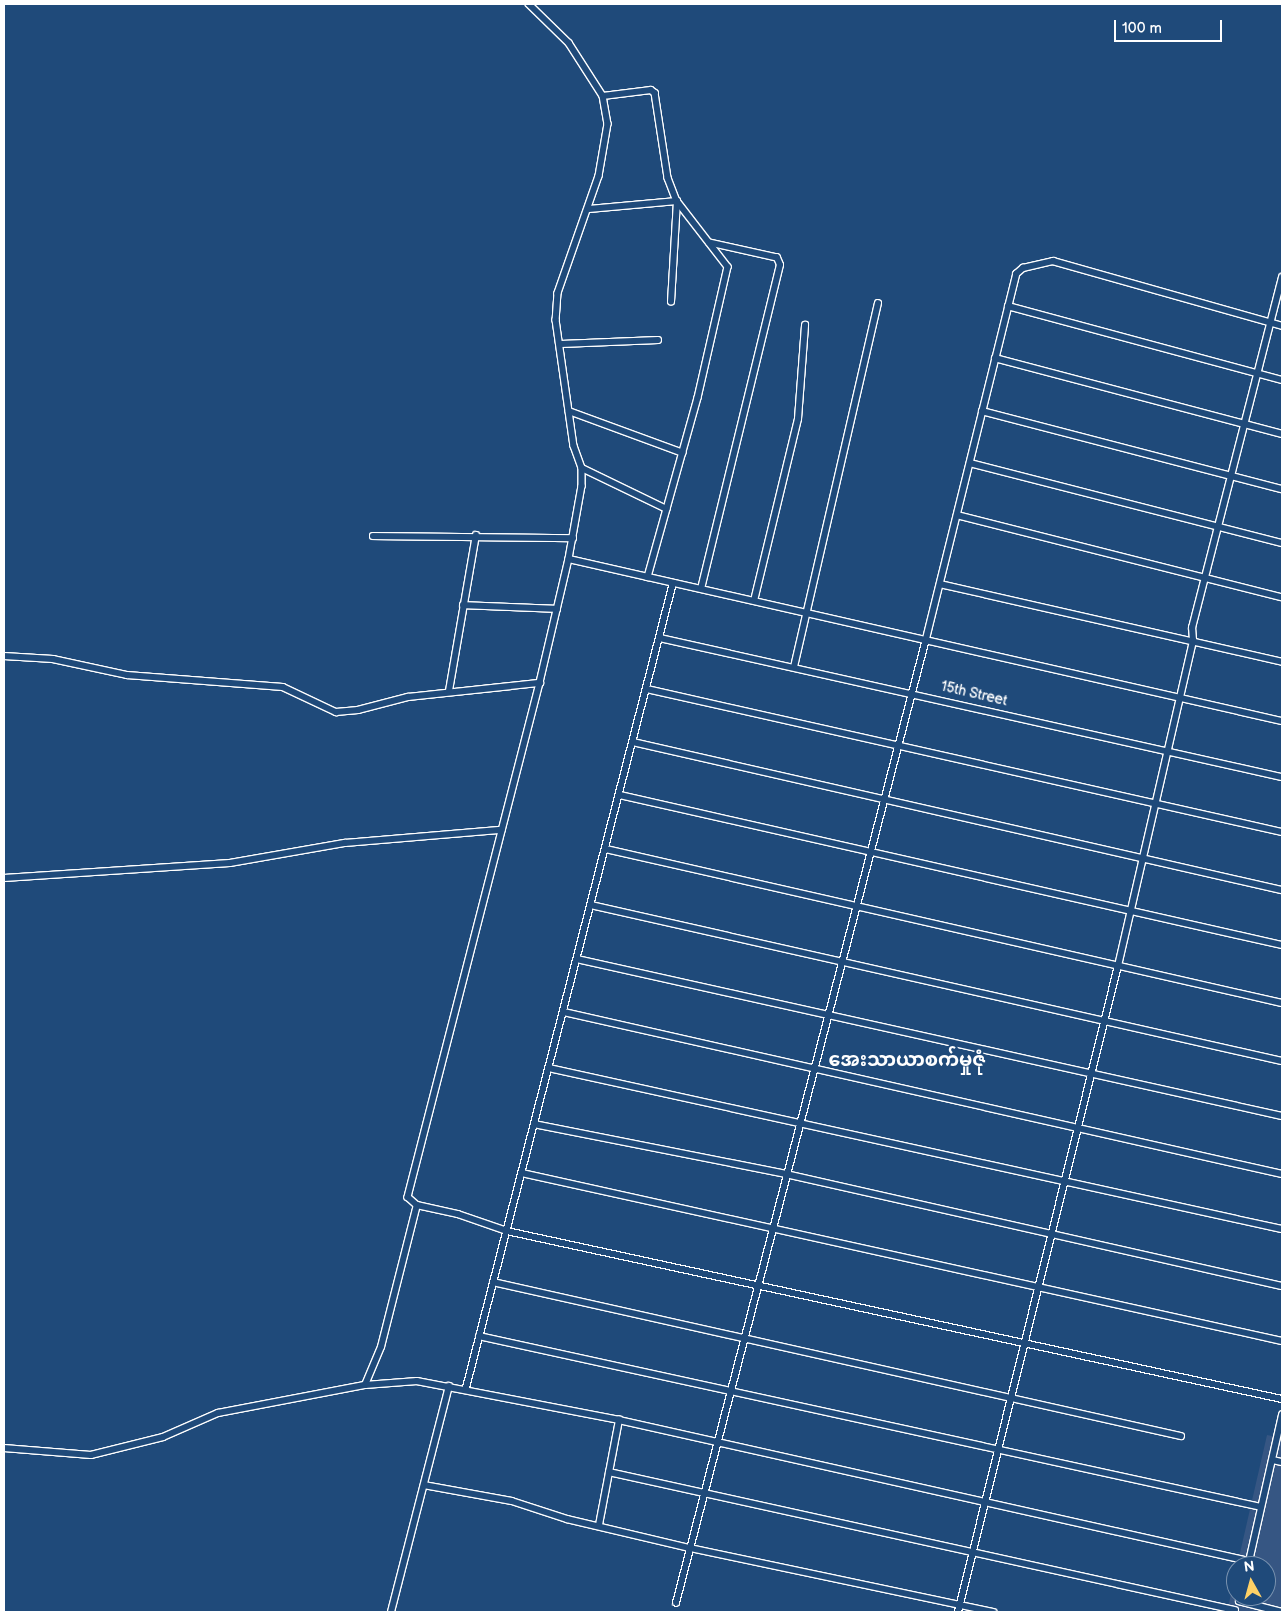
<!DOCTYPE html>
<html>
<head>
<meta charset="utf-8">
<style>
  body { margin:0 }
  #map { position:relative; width:1286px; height:1616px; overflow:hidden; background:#1f4a7a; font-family:"Balsamiq Sans","Noto Sans Myanmar",sans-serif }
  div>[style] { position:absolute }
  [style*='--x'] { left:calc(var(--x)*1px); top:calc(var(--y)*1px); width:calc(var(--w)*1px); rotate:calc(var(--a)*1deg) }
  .built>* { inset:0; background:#365683 }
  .roads { filter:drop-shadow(1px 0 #fff) drop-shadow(-1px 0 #fff) drop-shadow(0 1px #fff) drop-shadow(0 -1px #fff) }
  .minor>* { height:5.5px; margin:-2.75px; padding:0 2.75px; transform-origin:2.75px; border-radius:2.75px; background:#1f4a7a }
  span { translate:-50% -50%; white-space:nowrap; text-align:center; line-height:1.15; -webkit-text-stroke:4px #1f4a7a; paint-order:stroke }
  .street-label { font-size:14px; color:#fff }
  .district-label { font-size:19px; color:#fff; font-weight:700 }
  .frame { position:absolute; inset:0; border:5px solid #fff; pointer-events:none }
  .north { position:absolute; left:1226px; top:1556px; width:50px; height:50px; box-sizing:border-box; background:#1f4a7a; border:1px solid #7992af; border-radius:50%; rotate:353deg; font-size:14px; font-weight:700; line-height:20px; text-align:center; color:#fff }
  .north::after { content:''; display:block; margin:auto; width:18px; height:22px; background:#ffd166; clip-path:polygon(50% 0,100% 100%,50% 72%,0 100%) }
  .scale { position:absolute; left:1114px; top:20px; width:108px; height:22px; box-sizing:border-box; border:2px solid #fff; border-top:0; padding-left:6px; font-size:15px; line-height:18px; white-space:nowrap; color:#fff; -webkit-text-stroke:4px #1f4a7a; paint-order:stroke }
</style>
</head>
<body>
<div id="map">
  <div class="built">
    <i style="clip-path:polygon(1267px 1435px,1282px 1438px,1282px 1612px,1227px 1612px,1236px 1571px,1236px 1596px,1266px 1596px,1266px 1566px,1237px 1566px)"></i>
  </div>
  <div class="roads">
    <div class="minor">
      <i style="--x:529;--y:4;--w:56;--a:44.3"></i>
      <i style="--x:569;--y:43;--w:63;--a:57.3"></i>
      <i style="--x:603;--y:96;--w:28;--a:80"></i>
      <i style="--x:608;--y:124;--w:53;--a:99.8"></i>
      <i style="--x:599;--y:176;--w:124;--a:109.3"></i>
      <i style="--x:558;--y:293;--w:27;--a:94"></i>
      <i style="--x:556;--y:320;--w:127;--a:81.9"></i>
      <i style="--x:574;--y:446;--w:23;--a:70"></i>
      <i style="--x:582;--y:468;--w:18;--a:90"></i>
      <i style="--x:582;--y:486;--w:74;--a:100.1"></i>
      <i style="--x:569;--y:559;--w:127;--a:103.2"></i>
      <i style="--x:540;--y:683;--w:531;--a:104.4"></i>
      <i style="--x:408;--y:1197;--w:12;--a:42"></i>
      <i style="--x:417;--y:1205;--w:42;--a:12.4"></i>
      <i style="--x:458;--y:1214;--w:52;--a:19.1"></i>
      <i style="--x:507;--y:1231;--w:793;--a:12.23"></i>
      <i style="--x:603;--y:96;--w:48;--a:-7.1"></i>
      <i style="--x:651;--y:90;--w:5;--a:37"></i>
      <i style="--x:655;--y:93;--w:86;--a:81.3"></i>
      <i style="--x:668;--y:178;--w:25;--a:69"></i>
      <i style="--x:677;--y:201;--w:83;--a:52.3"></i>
      <i style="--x:728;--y:267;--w:134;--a:102.9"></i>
      <i style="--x:698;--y:398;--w:186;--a:105.6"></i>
      <i style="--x:589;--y:209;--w:88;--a:-5.2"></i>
      <i style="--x:671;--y:302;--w:101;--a:-86.6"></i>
      <i style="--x:1008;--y:306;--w:284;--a:15.1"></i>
      <i style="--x:561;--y:344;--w:97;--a:-2.4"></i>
      <i style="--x:995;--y:358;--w:297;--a:14.8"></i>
      <i style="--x:569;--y:411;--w:121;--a:20.2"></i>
      <i style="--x:982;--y:411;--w:310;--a:14.6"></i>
      <i style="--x:970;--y:463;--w:322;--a:14.4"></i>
      <i style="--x:582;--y:468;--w:94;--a:25.8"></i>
      <i style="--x:957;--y:515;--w:335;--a:14.2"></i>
      <i style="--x:373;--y:536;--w:200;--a:0.6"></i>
      <i style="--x:569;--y:559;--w:731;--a:12.8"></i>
      <i style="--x:940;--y:584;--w:351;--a:12.8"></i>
      <i style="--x:701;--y:589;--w:333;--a:-76.3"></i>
      <i style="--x:780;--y:265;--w:8;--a:-113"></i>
      <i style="--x:777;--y:258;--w:69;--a:-167.4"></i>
      <i style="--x:754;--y:601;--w:187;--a:-76.4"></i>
      <i style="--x:798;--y:419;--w:94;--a:-85.7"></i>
      <i style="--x:463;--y:605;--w:94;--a:2.4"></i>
      <i style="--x:660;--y:638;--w:637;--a:12.6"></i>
      <i style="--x:4;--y:656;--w:49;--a:3.5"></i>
      <i style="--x:53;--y:659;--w:76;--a:12.2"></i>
      <i style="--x:127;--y:675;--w:156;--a:4.4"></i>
      <i style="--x:283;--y:687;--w:59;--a:25.3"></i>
      <i style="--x:336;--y:712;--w:22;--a:-5"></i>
      <i style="--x:358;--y:710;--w:52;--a:-14.6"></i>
      <i style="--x:408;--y:697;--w:133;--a:-6.1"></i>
      <i style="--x:794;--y:667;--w:373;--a:-77"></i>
      <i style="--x:647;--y:689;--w:651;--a:12.69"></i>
      <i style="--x:449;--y:691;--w:158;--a:-80.2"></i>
      <i style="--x:633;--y:742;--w:666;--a:12.85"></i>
      <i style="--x:620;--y:795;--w:679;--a:12.77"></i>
      <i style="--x:606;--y:849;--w:693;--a:12.83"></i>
      <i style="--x:4;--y:878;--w:226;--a:-3.8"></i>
      <i style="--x:230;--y:863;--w:117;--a:-9.9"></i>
      <i style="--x:345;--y:843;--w:157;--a:-4.8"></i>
      <i style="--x:591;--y:905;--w:708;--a:12.72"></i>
      <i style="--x:577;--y:959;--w:722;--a:12.55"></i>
      <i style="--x:564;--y:1012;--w:736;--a:12.71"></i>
      <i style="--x:549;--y:1068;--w:750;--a:12.39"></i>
      <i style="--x:534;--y:1124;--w:257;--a:11.2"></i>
      <i style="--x:786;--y:1174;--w:508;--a:12.72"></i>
      <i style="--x:522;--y:1173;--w:778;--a:12.46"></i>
      <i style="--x:493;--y:1282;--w:705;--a:12.62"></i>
      <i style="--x:479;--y:1336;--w:800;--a:12.33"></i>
      <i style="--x:365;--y:1385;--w:41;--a:-67.2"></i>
      <i style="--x:381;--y:1347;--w:146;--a:-75.8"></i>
      <i style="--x:466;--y:1388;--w:831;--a:-75.58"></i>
      <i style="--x:4;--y:1448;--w:87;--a:4.6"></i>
      <i style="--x:91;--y:1455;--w:74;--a:-14"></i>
      <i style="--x:163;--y:1437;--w:60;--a:-23.6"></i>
      <i style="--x:218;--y:1413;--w:150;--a:-10.8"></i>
      <i style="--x:365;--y:1385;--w:52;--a:-4.4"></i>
      <i style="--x:417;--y:1381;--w:206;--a:10.9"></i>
      <i style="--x:619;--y:1420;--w:646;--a:12.62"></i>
      <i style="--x:1273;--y:1460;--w:9;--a:13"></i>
      <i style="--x:609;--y:1472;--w:641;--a:12.43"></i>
      <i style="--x:424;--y:1485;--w:89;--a:10.3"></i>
      <i style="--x:512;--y:1501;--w:58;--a:18.1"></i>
      <i style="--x:567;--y:1519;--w:126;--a:13.3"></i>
      <i style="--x:690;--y:1548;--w:310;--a:11.9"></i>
      <i style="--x:599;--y:1525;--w:107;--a:-79.2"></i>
      <i style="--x:1248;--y:1566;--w:155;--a:-77.3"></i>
      <i style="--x:1239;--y:1601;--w:44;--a:14.3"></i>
      <i style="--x:676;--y:1603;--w:996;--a:-75.46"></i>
      <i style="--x:926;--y:639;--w:376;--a:-76.1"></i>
      <i style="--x:1016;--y:274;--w:9;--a:-41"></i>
      <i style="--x:1023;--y:268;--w:31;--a:-13"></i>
      <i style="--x:1053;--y:261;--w:238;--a:15.8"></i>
      <i style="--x:391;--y:1612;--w:233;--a:-75.6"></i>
      <i style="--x:958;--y:1612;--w:666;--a:-76.09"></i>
      <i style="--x:1118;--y:966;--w:334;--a:-77"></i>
      <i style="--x:1193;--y:641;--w:13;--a:-94"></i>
      <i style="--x:1192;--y:628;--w:362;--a:-75.6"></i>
    </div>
  </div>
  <div class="street-label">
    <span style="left:974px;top:694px;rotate:13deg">15th Street</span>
  </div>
  <div class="district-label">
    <span style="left:907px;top:1061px">အေးသာယာစက်မှုဇုံ</span>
  </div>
  <div class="frame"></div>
  <div class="north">N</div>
  <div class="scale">100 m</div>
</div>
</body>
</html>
